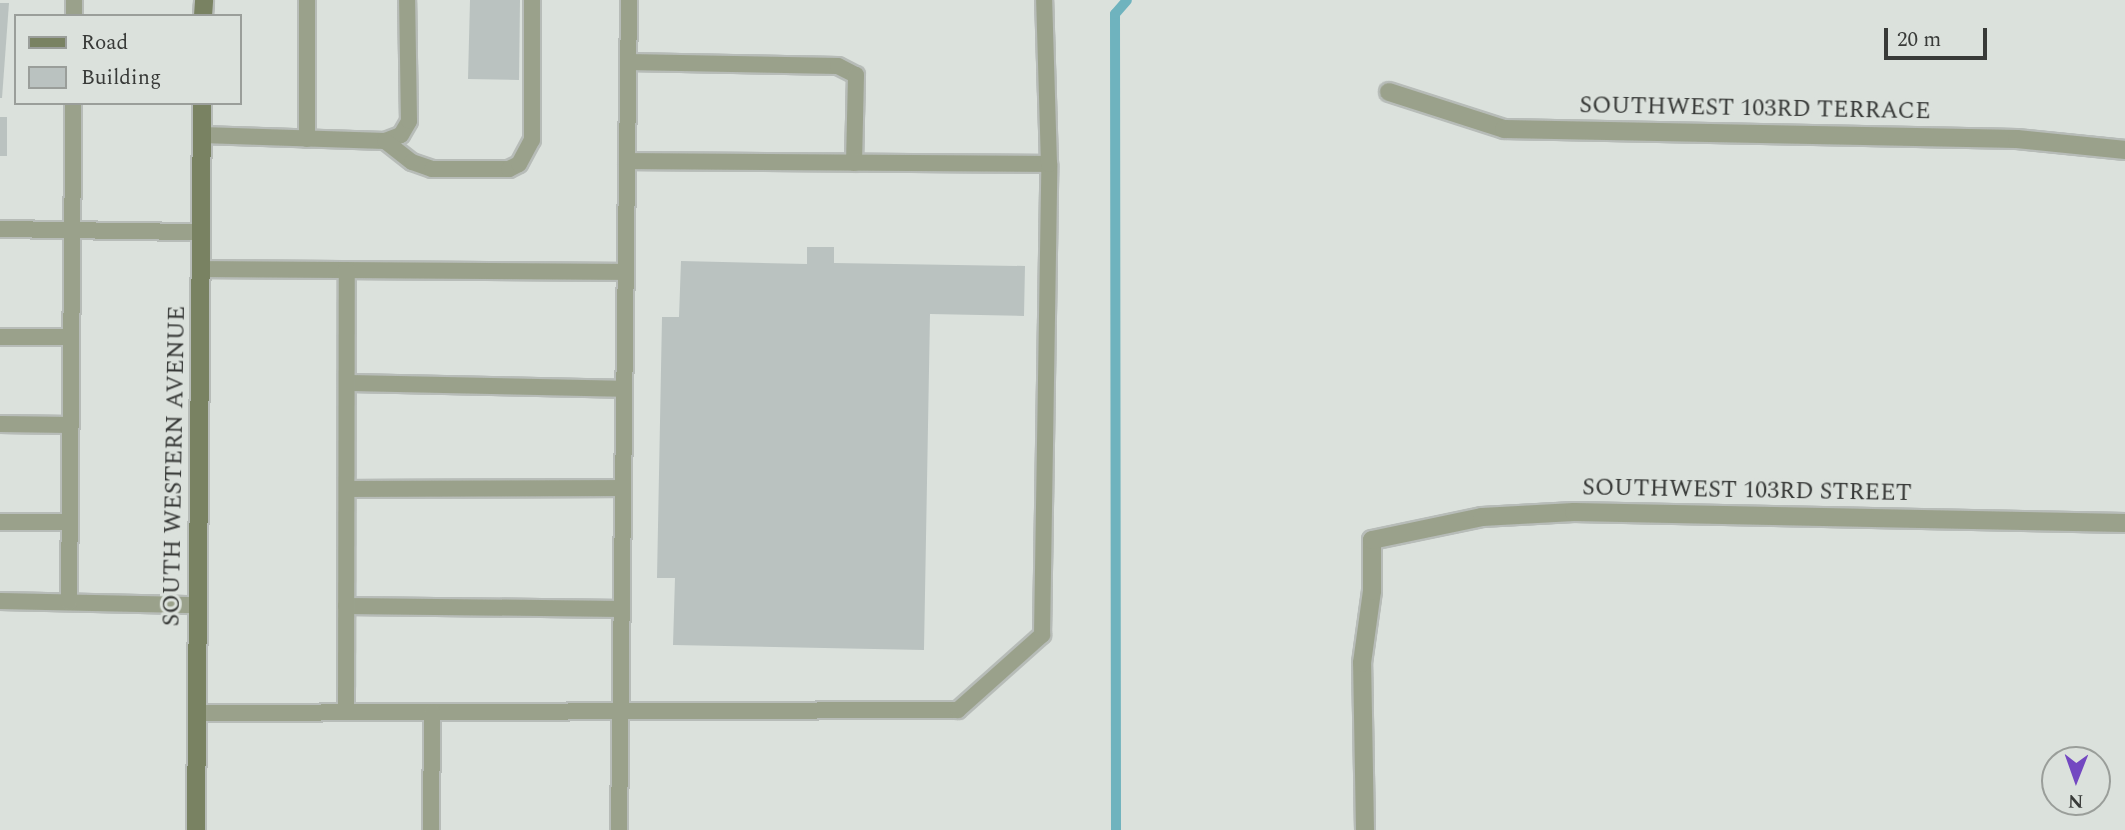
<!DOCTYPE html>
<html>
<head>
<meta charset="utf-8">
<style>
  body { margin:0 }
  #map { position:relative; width:2125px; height:830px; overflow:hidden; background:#dbe1dc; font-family:Spectral,serif }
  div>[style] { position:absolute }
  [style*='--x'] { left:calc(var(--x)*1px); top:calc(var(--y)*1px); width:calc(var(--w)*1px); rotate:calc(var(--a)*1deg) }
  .stream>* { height:10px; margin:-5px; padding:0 5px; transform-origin:5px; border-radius:5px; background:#6fb3be }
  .building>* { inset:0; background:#bac2c0 }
  .roads { filter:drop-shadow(2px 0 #b7bcb8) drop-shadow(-2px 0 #b7bcb8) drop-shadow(0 2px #b7bcb8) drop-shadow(0 -2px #b7bcb8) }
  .service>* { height:16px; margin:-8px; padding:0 8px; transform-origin:8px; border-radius:8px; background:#9aa18b }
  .minor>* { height:18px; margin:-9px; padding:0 9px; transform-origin:9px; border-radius:9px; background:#9aa18b }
  .secondary>* { height:18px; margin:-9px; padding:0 9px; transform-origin:9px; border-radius:9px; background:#798262 }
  span { translate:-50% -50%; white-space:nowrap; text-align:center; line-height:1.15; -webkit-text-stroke:6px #dbe1dc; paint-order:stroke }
  .street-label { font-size:24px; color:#383a38 }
  .legend { position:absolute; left:14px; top:14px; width:228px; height:91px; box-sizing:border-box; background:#dbe1dc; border:2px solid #9a9e9a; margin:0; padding:9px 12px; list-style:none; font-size:21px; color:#383a38 }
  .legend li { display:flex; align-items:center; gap:14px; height:35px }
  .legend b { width:35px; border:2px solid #9a9e9a }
  .north { position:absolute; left:2041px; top:746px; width:70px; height:70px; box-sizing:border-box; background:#dbe1dc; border:2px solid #9a9e9a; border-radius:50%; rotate:181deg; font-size:19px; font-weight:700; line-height:28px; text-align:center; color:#383a38 }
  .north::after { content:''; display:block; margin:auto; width:24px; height:32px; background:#7348c1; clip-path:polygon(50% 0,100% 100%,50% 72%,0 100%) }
  .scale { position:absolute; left:1884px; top:28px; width:103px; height:32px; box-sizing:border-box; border:4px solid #383a38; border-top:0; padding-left:9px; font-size:21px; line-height:24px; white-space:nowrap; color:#383a38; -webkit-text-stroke:5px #dbe1dc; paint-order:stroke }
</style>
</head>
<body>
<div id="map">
  <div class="stream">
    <i style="--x:1116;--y:830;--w:816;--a:-90.07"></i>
    <i style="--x:1115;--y:14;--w:18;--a:-49"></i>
  </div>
  <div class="building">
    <i style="clip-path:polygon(470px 0,520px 0,519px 80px,468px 79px)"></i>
    <i style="clip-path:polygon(0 3px,9px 3px,2px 98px,0 98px)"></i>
    <i style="clip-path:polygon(0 117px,7px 117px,7px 156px,0 156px)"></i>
    <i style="clip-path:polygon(807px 247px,834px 247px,834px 263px,1025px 266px,1024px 316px,930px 314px,924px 650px,673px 645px,675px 578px,657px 578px,662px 317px,679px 317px,681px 261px,807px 264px)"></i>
  </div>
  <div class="roads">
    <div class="service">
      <i style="--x:74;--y:16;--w:16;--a:-90"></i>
      <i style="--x:628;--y:62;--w:210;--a:1.1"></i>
      <i style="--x:838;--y:66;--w:20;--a:27"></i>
      <i style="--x:856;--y:75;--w:88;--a:91.3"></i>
      <i style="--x:202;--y:135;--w:183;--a:1.9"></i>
      <i style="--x:385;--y:141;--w:17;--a:-21"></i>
      <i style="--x:401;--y:135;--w:16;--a:-60"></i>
      <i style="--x:409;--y:121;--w:121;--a:-90.9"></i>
      <i style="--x:307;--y:139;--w:139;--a:-90"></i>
      <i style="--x:385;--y:141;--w:34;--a:38"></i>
      <i style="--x:412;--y:162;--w:21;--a:19"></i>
      <i style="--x:432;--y:169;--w:77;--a:0"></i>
      <i style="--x:509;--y:169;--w:11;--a:-27"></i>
      <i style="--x:519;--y:164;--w:27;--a:-62"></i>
      <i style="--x:532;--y:140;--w:140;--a:-90"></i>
      <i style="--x:627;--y:161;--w:422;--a:0.4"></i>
      <i style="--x:0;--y:229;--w:201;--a:0.9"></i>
      <i style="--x:201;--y:269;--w:425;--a:0.4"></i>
      <i style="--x:0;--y:337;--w:71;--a:0"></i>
      <i style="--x:347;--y:383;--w:277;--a:1.2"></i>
      <i style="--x:0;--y:424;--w:70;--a:0.8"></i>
      <i style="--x:347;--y:489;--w:276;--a:-0.2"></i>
      <i style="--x:0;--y:522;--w:70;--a:0"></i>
      <i style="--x:0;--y:601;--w:198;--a:1.2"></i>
      <i style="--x:69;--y:602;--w:499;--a:-89.5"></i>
      <i style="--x:346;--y:606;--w:276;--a:0.6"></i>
      <i style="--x:346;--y:712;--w:442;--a:-89.9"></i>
      <i style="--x:197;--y:713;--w:761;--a:-0.23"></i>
      <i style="--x:958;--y:710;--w:113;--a:-41.8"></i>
      <i style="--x:1042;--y:635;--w:471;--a:-89.1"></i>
      <i style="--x:1049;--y:164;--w:164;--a:-91.7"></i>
      <i style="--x:431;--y:830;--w:118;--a:-89.5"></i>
      <i style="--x:619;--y:830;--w:830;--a:-89.31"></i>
    </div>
    <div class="minor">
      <i style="--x:1389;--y:92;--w:121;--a:17.8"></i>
      <i style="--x:1504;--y:129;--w:513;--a:1.12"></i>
      <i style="--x:2017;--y:139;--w:109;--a:5.8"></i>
      <i style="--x:1365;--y:830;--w:167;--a:-91"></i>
      <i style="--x:1362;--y:663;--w:73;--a:-82.1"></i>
      <i style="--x:1372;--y:591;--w:51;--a:-90"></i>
      <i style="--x:1372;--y:540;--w:112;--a:-11.8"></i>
      <i style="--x:1482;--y:517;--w:92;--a:-3.1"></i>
      <i style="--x:1574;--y:512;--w:551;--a:1.14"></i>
    </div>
    <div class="secondary">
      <i style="--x:203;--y:16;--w:16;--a:-86"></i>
      <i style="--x:196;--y:830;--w:727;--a:-89.53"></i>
    </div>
  </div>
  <div class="street-label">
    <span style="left:1755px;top:109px;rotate:1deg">SOUTHWEST 103RD TERRACE</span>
    <span style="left:175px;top:466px;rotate:-89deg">SOUTH WESTERN AVENUE</span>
    <span style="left:1747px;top:491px;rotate:1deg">SOUTHWEST 103RD STREET</span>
  </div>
  <ul class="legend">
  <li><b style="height:9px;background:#798262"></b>Road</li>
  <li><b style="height:19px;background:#bac2c0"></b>Building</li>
  </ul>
  <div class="north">N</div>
  <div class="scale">20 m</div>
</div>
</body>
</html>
